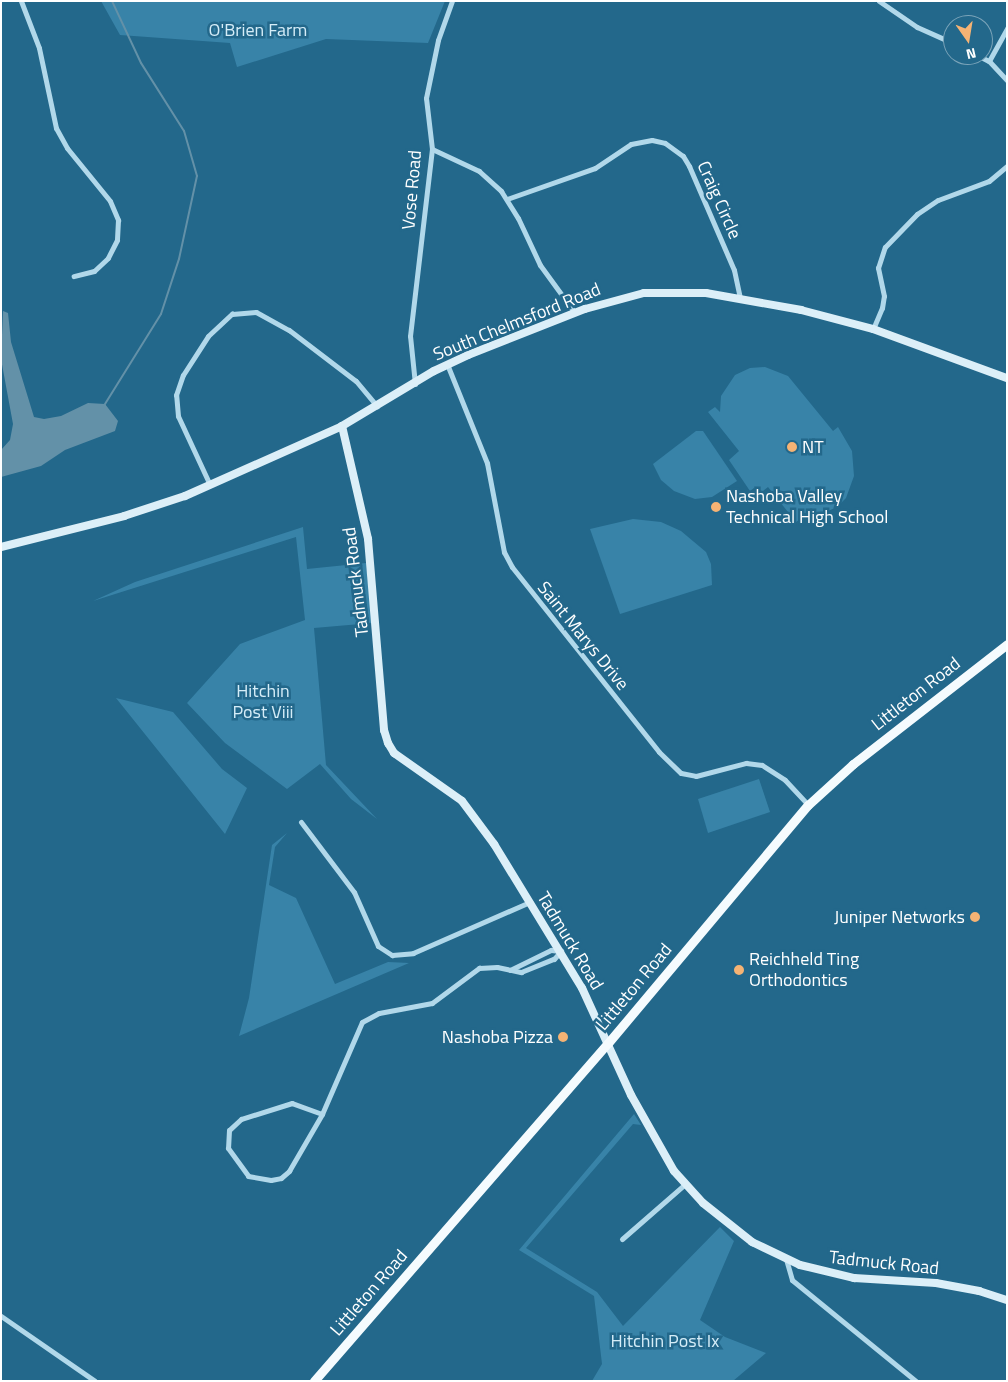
<!DOCTYPE html>
<html>
<head>
<meta charset="utf-8">
<style>
  body { margin:0 }
  #map { position:relative; width:1008px; height:1382px; overflow:hidden; background:#23688b; font-family:"Titillium Web",sans-serif }
  div>[style] { position:absolute }
  [style*='--x'] { left:calc(var(--x)*1px); top:calc(var(--y)*1px); width:calc(var(--w)*1px); rotate:calc(var(--a)*1deg) }
  .green>* { inset:0; background:#3883a8 }
  .water>* { inset:0; background:#6391a8 }
  .stream>* { height:2px; margin:-1px; padding:0 1px; transform-origin:1px; border-radius:1px; background:#6391a8 }
  .street>* { height:5px; margin:-2.5px; padding:0 2.5px; transform-origin:2.5px; border-radius:2.5px; background:#b1d8ea }
  .secondary>* { height:8px; margin:-4px; padding:0 4px; transform-origin:4px; border-radius:4px; background:#dceff8 }
  .primary>* { height:9px; margin:-4.5px; padding:0 4.5px; transform-origin:4.5px; border-radius:4.5px; background:#f5fbfe }
  .dots>* { width:14px; height:14px; translate:-50% -50%; box-sizing:border-box; border:2px solid #23688b; border-radius:50% }
  span { translate:-50% -50%; white-space:nowrap; text-align:center; line-height:1.15; -webkit-text-stroke:5px #23688b; paint-order:stroke }
  .park-label { font-size:18px; color:#d5edf8 }
  .street-label { font-size:18px; color:#fff }
  .poi-label { font-size:18px; color:#fff }
  .left { translate:0 -50%; text-align:left }
  .right { translate:-100% -50%; text-align:right }
  .frame { position:absolute; inset:0; border:2px solid #fff; pointer-events:none }
  .north { position:absolute; left:943px; top:15px; width:50px; height:50px; box-sizing:border-box; background:#23688b; border:1px solid #7ba4b9; border-radius:50%; rotate:167deg; font-size:14px; font-weight:700; line-height:20px; text-align:center; color:#fff }
  .north::after { content:''; display:block; margin:auto; width:18px; height:22px; background:#f5b374; clip-path:polygon(50% 0,100% 100%,50% 72%,0 100%) }
</style>
</head>
<body>
<div id="map">
  <div class="green">
    <i style="clip-path:polygon(101px 1px,445px 1px,428px 43px,326px 39px,237px 67px,230px 43px,120px 35px)"></i>
    <i style="clip-path:polygon(765px 367px,788px 376px,833px 431px,838px 427px,852px 451px,854px 476px,846px 498px,837px 507px,819px 515px,799px 512px,803px 517px,796px 522px,768px 487px,759px 494px,754px 488px,750px 491px,729px 460px,739px 451px,708px 412px,715px 407px,720px 412px,721px 396px,735px 375px,750px 368px)"></i>
    <i style="clip-path:polygon(696px 431px,703px 431px,737px 481px,712px 497px,695px 499px,674px 491px,661px 480px,653px 464px)"></i>
    <i style="clip-path:polygon(633px 519px,661px 522px,681px 531px,706px 552px,711px 564px,712px 585px,620px 614px,590px 529px)"></i>
    <i style="clip-path:polygon(303px 527px,307px 569px,366px 563px,372px 623px,314px 628px,326px 765px,377px 819px,351px 799px,320px 764px,287px 789px,225px 743px,187px 703px,240px 644px,305px 620px,296px 537px,93px 601px,135px 582px)"></i>
    <i style="clip-path:polygon(116px 698px,173px 712px,222px 769px,247px 788px,225px 834px)"></i>
    <i style="clip-path:polygon(759px 779px,770px 812px,708px 833px,698px 799px)"></i>
    <i style="clip-path:polygon(287px 833px,275px 847px,269px 885px,296px 898px,335px 984px,388px 962px,409px 963px,239px 1036px,249px 998px,272px 845px)"></i>
    <i style="clip-path:polygon(634px 1114px,641px 1125px,633px 1124px,526px 1248px,597px 1292px,623px 1326px,720px 1227px,734px 1241px,700px 1320px,725px 1337px,766px 1353px,733px 1381px,592px 1381px,602px 1364px,594px 1296px,519px 1250px)"></i>
  </div>
  <div class="water">
    <i style="clip-path:polygon(3px 311px,8px 313px,11px 342px,34px 417px,44px 419px,61px 416px,88px 403px,105px 404px,118px 421px,115px 431px,65px 450px,41px 466px,1px 477px,1px 450px,10px 440px,13px 424px,1px 359px)"></i>
  </div>
  <div class="stream">
    <i style="--x:105;--y:404;--w:106;--a:-58.1"></i>
    <i style="--x:161;--y:314;--w:58;--a:-71.9"></i>
    <i style="--x:179;--y:259;--w:85;--a:-77.8"></i>
    <i style="--x:197;--y:176;--w:47;--a:-106.1"></i>
    <i style="--x:184;--y:131;--w:80;--a:-122.3"></i>
    <i style="--x:141;--y:63;--w:68;--a:-115.1"></i>
  </div>
  <div class="street">
    <i style="--x:21;--y:1;--w:50;--a:69"></i>
    <i style="--x:39;--y:48;--w:82;--a:78"></i>
    <i style="--x:56;--y:128;--w:23;--a:61"></i>
    <i style="--x:67;--y:148;--w:68;--a:50.9"></i>
    <i style="--x:110;--y:201;--w:21;--a:67"></i>
    <i style="--x:118;--y:220;--w:20;--a:93"></i>
    <i style="--x:117;--y:240;--w:20;--a:117"></i>
    <i style="--x:108;--y:258;--w:19;--a:137"></i>
    <i style="--x:94;--y:271;--w:21;--a:166"></i>
    <i style="--x:879;--y:1;--w:46;--a:34.4"></i>
    <i style="--x:917;--y:27;--w:39;--a:24"></i>
    <i style="--x:977;--y:55;--w:13;--a:27"></i>
    <i style="--x:989;--y:61;--w:26;--a:47"></i>
    <i style="--x:989;--y:61;--w:38;--a:-61"></i>
    <i style="--x:432;--y:149;--w:52;--a:25.1"></i>
    <i style="--x:479;--y:171;--w:30;--a:42"></i>
    <i style="--x:501;--y:191;--w:32;--a:58"></i>
    <i style="--x:518;--y:218;--w:52;--a:64.9"></i>
    <i style="--x:540;--y:265;--w:59;--a:53.9"></i>
    <i style="--x:507;--y:199;--w:93;--a:-19.4"></i>
    <i style="--x:595;--y:168;--w:43;--a:-33.7"></i>
    <i style="--x:631;--y:144;--w:21;--a:-11"></i>
    <i style="--x:652;--y:140;--w:13;--a:13"></i>
    <i style="--x:665;--y:143;--w:22;--a:36"></i>
    <i style="--x:683;--y:156;--w:12;--a:59"></i>
    <i style="--x:689;--y:166;--w:113;--a:66.6"></i>
    <i style="--x:734;--y:270;--w:30;--a:78"></i>
    <i style="--x:873;--y:329;--w:23;--a:-67"></i>
    <i style="--x:882;--y:308;--w:12;--a:-81"></i>
    <i style="--x:884;--y:296;--w:29;--a:-102"></i>
    <i style="--x:878;--y:268;--w:22;--a:-72"></i>
    <i style="--x:885;--y:247;--w:46;--a:-45.9"></i>
    <i style="--x:917;--y:214;--w:25;--a:-34"></i>
    <i style="--x:938;--y:200;--w:54;--a:-20.4"></i>
    <i style="--x:989;--y:181;--w:23;--a:-40"></i>
    <i style="--x:447;--y:364;--w:107;--a:68"></i>
    <i style="--x:487;--y:463;--w:91;--a:79.2"></i>
    <i style="--x:504;--y:552;--w:17;--a:62"></i>
    <i style="--x:512;--y:567;--w:236;--a:51.5"></i>
    <i style="--x:659;--y:752;--w:30;--a:44"></i>
    <i style="--x:681;--y:773;--w:15;--a:11"></i>
    <i style="--x:696;--y:776;--w:52;--a:-14.6"></i>
    <i style="--x:746;--y:763;--w:16;--a:7"></i>
    <i style="--x:762;--y:765;--w:27;--a:33"></i>
    <i style="--x:785;--y:780;--w:34;--a:47"></i>
    <i style="--x:415;--y:384;--w:48;--a:-95.9"></i>
    <i style="--x:410;--y:336;--w:188;--a:-83.3"></i>
    <i style="--x:432;--y:149;--w:51;--a:-96.7"></i>
    <i style="--x:426;--y:98;--w:59;--a:-78.3"></i>
    <i style="--x:438;--y:40;--w:41;--a:-70.3"></i>
    <i style="--x:210;--y:485;--w:76;--a:-114.9"></i>
    <i style="--x:178;--y:416;--w:21;--a:-95"></i>
    <i style="--x:176;--y:395;--w:21;--a:-71"></i>
    <i style="--x:183;--y:375;--w:46;--a:-57.3"></i>
    <i style="--x:208;--y:336;--w:33;--a:-43"></i>
    <i style="--x:232;--y:314;--w:24;--a:-5"></i>
    <i style="--x:256;--y:312;--w:38;--a:29"></i>
    <i style="--x:289;--y:330;--w:84;--a:37.3"></i>
    <i style="--x:356;--y:381;--w:33;--a:50"></i>
    <i style="--x:301;--y:822;--w:88;--a:52.9"></i>
    <i style="--x:354;--y:892;--w:59;--a:66"></i>
    <i style="--x:378;--y:946;--w:17;--a:33"></i>
    <i style="--x:392;--y:955;--w:21;--a:-5"></i>
    <i style="--x:413;--y:953;--w:128;--a:-23.6"></i>
    <i style="--x:510;--y:970;--w:46;--a:-26"></i>
    <i style="--x:551;--y:950;--w:9;--a:6"></i>
    <i style="--x:322;--y:1114;--w:32;--a:-160"></i>
    <i style="--x:292;--y:1103;--w:53;--a:162.6"></i>
    <i style="--x:241;--y:1119;--w:16;--a:137"></i>
    <i style="--x:229;--y:1130;--w:18;--a:93"></i>
    <i style="--x:228;--y:1148;--w:34;--a:54"></i>
    <i style="--x:248;--y:1176;--w:23;--a:10"></i>
    <i style="--x:271;--y:1180;--w:10;--a:-11"></i>
    <i style="--x:281;--y:1178;--w:11;--a:-41"></i>
    <i style="--x:289;--y:1171;--w:66;--a:-59.9"></i>
    <i style="--x:322;--y:1114;--w:100;--a:-66.5"></i>
    <i style="--x:362;--y:1022;--w:19;--a:-28"></i>
    <i style="--x:379;--y:1013;--w:54;--a:-10.7"></i>
    <i style="--x:432;--y:1003;--w:59;--a:-36.7"></i>
    <i style="--x:479;--y:968;--w:18;--a:-3"></i>
    <i style="--x:497;--y:967;--w:25;--a:12"></i>
    <i style="--x:521;--y:972;--w:35;--a:-22"></i>
    <i style="--x:554;--y:959;--w:11;--a:-49"></i>
    <i style="--x:622;--y:1239;--w:82;--a:-41.1"></i>
    <i style="--x:786;--y:1259;--w:22;--a:74"></i>
    <i style="--x:792;--y:1280;--w:160;--a:39.2"></i>
    <i style="--x:1;--y:1316;--w:114;--a:34.7"></i>
  </div>
  <div class="secondary">
    <i style="--x:342;--y:426;--w:116;--a:77"></i>
    <i style="--x:368;--y:539;--w:192;--a:85.2"></i>
    <i style="--x:384;--y:730;--w:14;--a:73"></i>
    <i style="--x:388;--y:743;--w:12;--a:59"></i>
    <i style="--x:394;--y:753;--w:83;--a:35.2"></i>
    <i style="--x:462;--y:801;--w:54;--a:53.3"></i>
    <i style="--x:494;--y:844;--w:169;--a:58.6"></i>
    <i style="--x:582;--y:988;--w:118;--a:65.4"></i>
    <i style="--x:631;--y:1095;--w:87;--a:60.5"></i>
    <i style="--x:674;--y:1171;--w:43;--a:47.8"></i>
    <i style="--x:703;--y:1203;--w:63;--a:38.5"></i>
    <i style="--x:752;--y:1242;--w:53;--a:25.6"></i>
    <i style="--x:800;--y:1265;--w:56;--a:13.5"></i>
    <i style="--x:854;--y:1278;--w:82;--a:3.5"></i>
    <i style="--x:936;--y:1283;--w:44;--a:10.5"></i>
    <i style="--x:979;--y:1291;--w:29;--a:18"></i>
    <i style="--x:1;--y:547;--w:127;--a:-14.1"></i>
    <i style="--x:124;--y:516;--w:64;--a:-18.2"></i>
    <i style="--x:185;--y:496;--w:172;--a:-24"></i>
    <i style="--x:342;--y:426;--w:107;--a:-30.9"></i>
    <i style="--x:434;--y:371;--w:38;--a:-25"></i>
    <i style="--x:468;--y:355;--w:126;--a:-21.5"></i>
    <i style="--x:585;--y:309;--w:61;--a:-15.2"></i>
    <i style="--x:644;--y:293;--w:62;--a:0"></i>
    <i style="--x:706;--y:293;--w:97;--a:10.1"></i>
    <i style="--x:801;--y:310;--w:74;--a:14.8"></i>
    <i style="--x:873;--y:329;--w:143;--a:20.1"></i>
  </div>
  <div class="primary">
    <i style="--x:314;--y:1381;--w:448;--a:-49"></i>
    <i style="--x:608;--y:1043;--w:311;--a:-50"></i>
    <i style="--x:808;--y:805;--w:61;--a:-42.3"></i>
    <i style="--x:853;--y:764;--w:195;--a:-37.9"></i>
  </div>
  <div class="dots">
    <i style="left:792px;top:447px;background:#f5b374"></i>
    <i style="left:716px;top:507px;background:#f5b374"></i>
    <i style="left:975px;top:917px;background:#f5b374"></i>
    <i style="left:739px;top:970px;background:#f5b374"></i>
    <i style="left:563px;top:1037px;background:#f5b374"></i>
  </div>
  <div class="park-label">
    <span style="left:258px;top:30px">O'Brien Farm</span>
    <span style="left:263px;top:702px">Hitchin<br>Post Viii</span>
    <span style="left:665px;top:1341px">Hitchin Post Ix</span>
  </div>
  <div class="street-label">
    <span style="left:412px;top:190px;rotate:-85deg">Vose Road</span>
    <span style="left:719px;top:200px;rotate:66deg">Craig Circle</span>
    <span style="left:517px;top:322px;rotate:-22deg">South Chelmsford Road</span>
    <span style="left:356px;top:582px;rotate:-97deg">Tadmuck Road</span>
    <span style="left:583px;top:636px;rotate:51deg">Saint Marys Drive</span>
    <span style="left:916px;top:694px;rotate:-38deg">Littleton Road</span>
    <span style="left:570px;top:941px;rotate:59deg">Tadmuck Road</span>
    <span style="left:634px;top:987px;rotate:-50deg">Littleton Road</span>
    <span style="left:884px;top:1263px;rotate:6deg">Tadmuck Road</span>
    <span style="left:369px;top:1293px;rotate:-49deg">Littleton Road</span>
  </div>
  <div class="poi-label">
    <span class="left" style="left:802px;top:447px">NT</span>
    <span class="left" style="left:726px;top:507px">Nashoba Valley<br>Technical High School</span>
    <span class="right" style="left:965px;top:917px">Juniper Networks</span>
    <span class="left" style="left:749px;top:970px">Reichheld Ting<br>Orthodontics</span>
    <span class="right" style="left:553px;top:1037px">Nashoba Pizza</span>
  </div>
  <div class="frame"></div>
  <div class="north">N</div>
</div>
</body>
</html>
